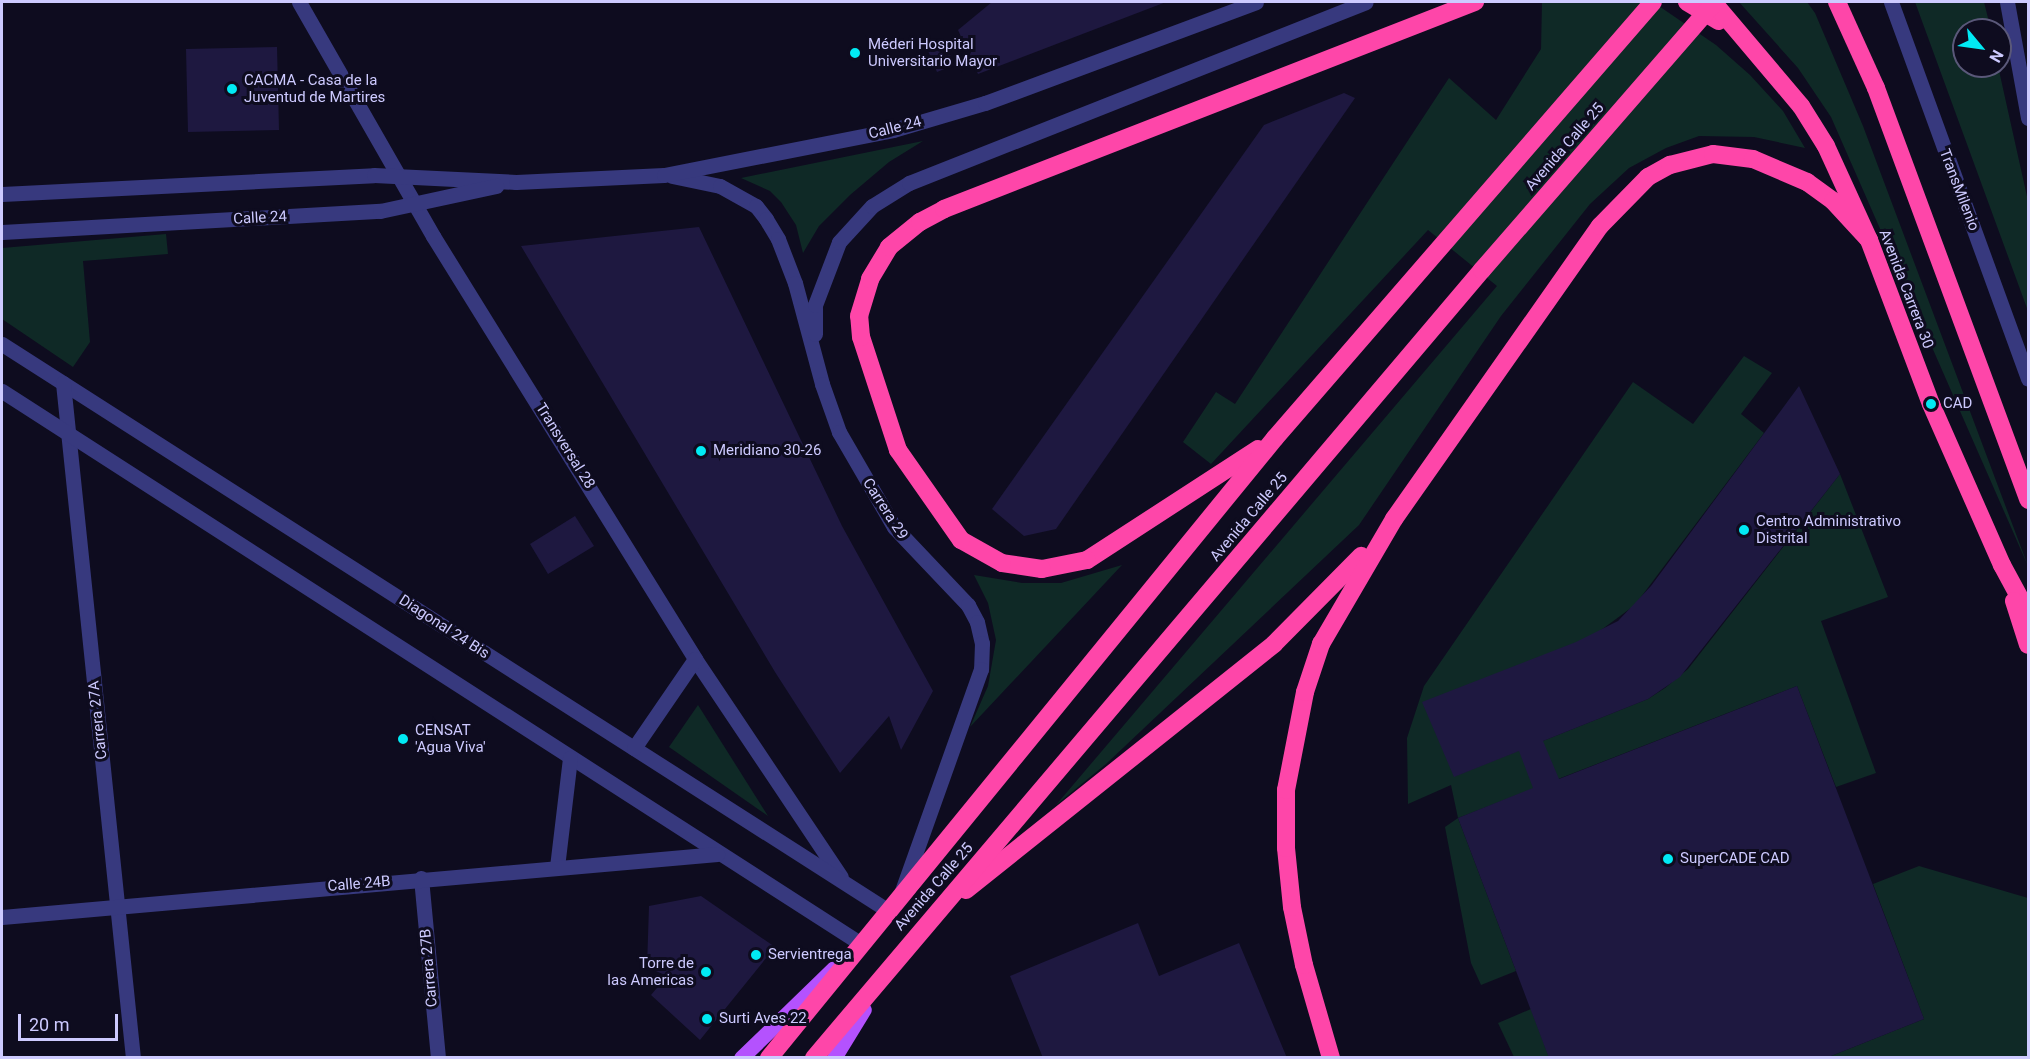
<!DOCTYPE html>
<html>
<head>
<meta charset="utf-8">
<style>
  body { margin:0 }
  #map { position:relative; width:2030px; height:1059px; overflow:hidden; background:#0e0c1f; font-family:Roboto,sans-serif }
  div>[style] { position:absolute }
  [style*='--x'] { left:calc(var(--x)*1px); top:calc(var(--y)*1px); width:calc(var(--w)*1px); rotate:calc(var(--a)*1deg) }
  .green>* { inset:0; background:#0f2926 }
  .building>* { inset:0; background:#1e1840 }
  .minor>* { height:15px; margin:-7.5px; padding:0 7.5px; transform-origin:7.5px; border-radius:7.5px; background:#37397e }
  .major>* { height:15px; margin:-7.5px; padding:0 7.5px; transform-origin:7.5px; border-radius:7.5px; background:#b452fe }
  .highway>* { height:18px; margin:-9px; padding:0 9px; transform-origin:9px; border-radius:9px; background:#fe46a9 }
  .highway-bridge>* { height:18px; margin:-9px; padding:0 9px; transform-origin:9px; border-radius:9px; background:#fe46a9 }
  .dots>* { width:16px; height:16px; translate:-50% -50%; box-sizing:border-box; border:3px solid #0e0c1f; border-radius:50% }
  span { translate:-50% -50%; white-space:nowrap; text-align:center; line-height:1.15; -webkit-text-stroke:6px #0e0c1f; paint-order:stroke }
  .poi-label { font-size:15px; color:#cdcaff }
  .left { translate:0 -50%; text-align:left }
  .right { translate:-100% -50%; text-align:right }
  .street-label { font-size:15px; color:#cdcaff }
  .frame { position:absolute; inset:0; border:3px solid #cdcaff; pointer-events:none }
  .north { position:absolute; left:1952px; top:18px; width:60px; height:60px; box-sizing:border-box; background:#0e0c1f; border:2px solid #5a5879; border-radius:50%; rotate:119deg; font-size:16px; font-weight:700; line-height:24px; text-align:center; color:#cdcaff }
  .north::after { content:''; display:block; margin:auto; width:21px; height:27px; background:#01eaf4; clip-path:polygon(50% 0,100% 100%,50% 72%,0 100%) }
  .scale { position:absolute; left:18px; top:1014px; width:100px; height:27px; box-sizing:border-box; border:3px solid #cdcaff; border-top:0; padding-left:8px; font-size:18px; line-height:21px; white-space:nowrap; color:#cdcaff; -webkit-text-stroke:4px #0e0c1f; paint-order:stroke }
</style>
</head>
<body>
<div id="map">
  <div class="green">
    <i style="clip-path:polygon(1542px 2px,1653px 2px,1716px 45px,1750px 75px,1783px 111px,1805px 148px,1754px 137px,1699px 136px,1666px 148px,1629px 168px,1590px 204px,1501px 316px,1359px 525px,1106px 764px,1056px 805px,1497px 286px,1428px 230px,1211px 464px,1183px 442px,1216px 392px,1235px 404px,1449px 78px,1496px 120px,1541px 49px)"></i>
    <i style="clip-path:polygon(1739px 2px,1807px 2px,1815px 13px,1863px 126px,2028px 566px,1831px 117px,1798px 68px)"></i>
    <i style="clip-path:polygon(1915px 2px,1984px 2px,1991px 30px,1964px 30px,1964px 66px,1998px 66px,2028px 201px,2028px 311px)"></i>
    <i style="clip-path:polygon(923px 141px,889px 162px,850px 195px,819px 226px,803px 253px,796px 225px,781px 202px,770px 191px,741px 178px)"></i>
    <i style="clip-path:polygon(166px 234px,168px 254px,83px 261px,90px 342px,73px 367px,2px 319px,2px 248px)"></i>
    <i style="clip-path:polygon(1744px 356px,1772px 373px,1741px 414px,1764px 433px,1635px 605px,1597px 633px,1455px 776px,1648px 699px,1665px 688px,1688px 669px,1840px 474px,1888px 597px,1821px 621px,1876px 773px,1836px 787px,1797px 686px,1458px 818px,1516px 971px,1481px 985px,1471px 963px,1445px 827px,1458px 818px,1451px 785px,1408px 804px,1407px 738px,1424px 686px,1633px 382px,1693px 424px)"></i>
    <i style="clip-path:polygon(1122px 565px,970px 727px,988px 686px,996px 640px,988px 603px,974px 575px,1022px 583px,1061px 583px)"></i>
    <i style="clip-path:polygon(698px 705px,768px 816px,669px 747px)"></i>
    <i style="clip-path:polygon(1919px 866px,2028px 898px,2028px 1057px,1826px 1058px,1924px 1019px,1873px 884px)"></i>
    <i style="clip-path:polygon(1531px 1009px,1549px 1057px,1514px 1057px,1498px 1023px)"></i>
  </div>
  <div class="building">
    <i style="clip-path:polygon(992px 2px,1166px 2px,978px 74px,958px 30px)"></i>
    <i style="clip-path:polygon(944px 39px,954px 65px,937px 72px,926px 46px)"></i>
    <i style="clip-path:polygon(277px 47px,279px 130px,188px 132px,186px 49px)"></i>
    <i style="clip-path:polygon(1344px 93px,1355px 98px,1056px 529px,1024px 536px,992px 509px,1264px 125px)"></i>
    <i style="clip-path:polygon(699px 227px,842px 526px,933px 691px,901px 750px,889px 716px,840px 773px,775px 672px,521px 246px)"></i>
    <i style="clip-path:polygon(1799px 386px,1840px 474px,1680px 677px,1648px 699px,1543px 741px,1559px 779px,1797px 686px,1924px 1019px,1826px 1058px,1549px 1058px,1458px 818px,1533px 788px,1519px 751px,1454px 777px,1422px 702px,1576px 642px,1618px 621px,1651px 586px)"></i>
    <i style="clip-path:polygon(575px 516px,594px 546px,548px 574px,530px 544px)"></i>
    <i style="clip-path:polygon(701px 896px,775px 947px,700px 1040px,651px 995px,667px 976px,647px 967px,649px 906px)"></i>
    <i style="clip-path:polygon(1138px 923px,1159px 976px,1239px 943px,1287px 1058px,1043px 1058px,1010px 976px)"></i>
  </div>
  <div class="minor">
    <i style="--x:299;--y:2;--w:270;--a:60.2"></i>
    <i style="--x:433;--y:236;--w:498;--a:58.2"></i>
    <i style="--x:695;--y:659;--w:262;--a:56.2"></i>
    <i style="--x:1891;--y:2;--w:401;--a:70"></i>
    <i style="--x:2007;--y:2;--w:118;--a:79.7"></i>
    <i style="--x:672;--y:176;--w:49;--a:11.8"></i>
    <i style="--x:720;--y:186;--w:41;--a:29.1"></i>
    <i style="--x:756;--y:206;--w:16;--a:52"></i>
    <i style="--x:766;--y:219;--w:23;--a:59"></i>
    <i style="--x:778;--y:239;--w:47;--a:68.9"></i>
    <i style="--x:795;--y:283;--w:105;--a:75"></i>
    <i style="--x:822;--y:384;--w:51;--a:70.5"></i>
    <i style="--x:839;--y:432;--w:110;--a:59.9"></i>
    <i style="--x:894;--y:527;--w:108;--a:46.5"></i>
    <i style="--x:968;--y:605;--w:19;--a:62"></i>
    <i style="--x:977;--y:622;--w:22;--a:77"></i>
    <i style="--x:982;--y:643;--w:26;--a:92"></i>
    <i style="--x:981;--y:669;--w:236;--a:109.6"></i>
    <i style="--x:2;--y:194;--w:372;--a:-2.9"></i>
    <i style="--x:374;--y:175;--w:142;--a:2.8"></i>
    <i style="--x:516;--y:182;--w:148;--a:-2.7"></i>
    <i style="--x:664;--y:175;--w:233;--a:-11.1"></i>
    <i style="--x:893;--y:130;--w:96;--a:-16.4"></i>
    <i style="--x:985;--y:103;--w:289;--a:-20.4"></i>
    <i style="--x:2;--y:232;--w:379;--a:-3.2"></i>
    <i style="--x:380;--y:211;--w:119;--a:-12.2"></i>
    <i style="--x:815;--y:334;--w:29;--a:-90"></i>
    <i style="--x:815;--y:305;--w:67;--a:-69.1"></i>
    <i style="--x:839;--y:242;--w:49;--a:-47.5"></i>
    <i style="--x:872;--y:206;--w:44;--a:-31.9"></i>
    <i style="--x:909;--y:183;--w:491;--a:-21.6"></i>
    <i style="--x:2;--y:344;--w:1051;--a:32.6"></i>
    <i style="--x:63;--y:383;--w:679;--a:84.08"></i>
    <i style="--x:2;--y:391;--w:1020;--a:32.76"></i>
    <i style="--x:634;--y:748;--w:108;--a:-55.6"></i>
    <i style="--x:557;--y:867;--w:110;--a:-83.2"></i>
    <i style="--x:421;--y:878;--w:181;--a:84.6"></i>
    <i style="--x:2;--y:917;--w:718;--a:-5.04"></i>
  </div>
  <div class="major">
    <i style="--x:741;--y:1058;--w:129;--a:-44.1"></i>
    <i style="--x:834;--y:1058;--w:57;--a:-58.5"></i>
  </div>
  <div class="highway">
    <i style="--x:1687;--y:2;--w:37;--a:31"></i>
    <i style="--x:1713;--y:2;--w:136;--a:49.8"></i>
    <i style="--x:1801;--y:106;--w:47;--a:58"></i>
    <i style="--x:1826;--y:146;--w:103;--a:65.4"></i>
    <i style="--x:1869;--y:240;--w:175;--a:69.3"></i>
    <i style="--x:1931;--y:404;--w:176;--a:66.2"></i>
    <i style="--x:2002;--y:565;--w:55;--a:61.6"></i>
    <i style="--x:1837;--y:2;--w:94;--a:65.6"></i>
    <i style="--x:1876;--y:88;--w:439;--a:69.7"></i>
    <i style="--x:1258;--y:449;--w:204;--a:147"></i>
    <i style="--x:1087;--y:560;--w:46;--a:168.7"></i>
    <i style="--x:1042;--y:569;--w:40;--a:-171.5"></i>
    <i style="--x:1002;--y:563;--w:47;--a:-150.7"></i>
    <i style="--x:961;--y:540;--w:110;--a:-125"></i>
    <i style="--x:898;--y:450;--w:119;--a:-108.1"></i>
    <i style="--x:861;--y:337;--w:21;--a:-95"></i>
    <i style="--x:859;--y:316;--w:39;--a:-73"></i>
    <i style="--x:870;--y:279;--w:37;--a:-59"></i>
    <i style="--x:889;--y:247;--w:40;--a:-39"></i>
    <i style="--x:920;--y:222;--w:27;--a:-28"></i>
    <i style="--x:944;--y:209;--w:570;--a:-21.3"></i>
    <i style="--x:2014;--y:601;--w:46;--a:72.3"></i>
    <i style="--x:966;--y:890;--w:394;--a:-38.6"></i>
    <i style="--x:1274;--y:644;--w:124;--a:-45.3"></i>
    <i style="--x:769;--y:1058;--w:800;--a:-50.78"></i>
    <i style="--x:1275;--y:438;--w:577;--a:-49.08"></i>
    <i style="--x:814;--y:1058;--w:1033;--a:-49.71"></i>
    <i style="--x:1331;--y:1058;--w:97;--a:-106.2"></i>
    <i style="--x:1304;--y:965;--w:59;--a:-101.7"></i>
    <i style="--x:1292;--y:907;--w:59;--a:-95.8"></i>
    <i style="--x:1286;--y:848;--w:58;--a:-90"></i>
    <i style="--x:1286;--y:790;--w:100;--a:-79"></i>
    <i style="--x:1305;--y:692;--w:51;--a:-71.6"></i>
    <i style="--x:1321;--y:644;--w:145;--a:-59.7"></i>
    <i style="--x:1394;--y:519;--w:358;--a:-54.9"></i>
    <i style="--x:1600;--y:226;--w:69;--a:-45.6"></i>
    <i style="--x:1648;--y:177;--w:25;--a:-29"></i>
    <i style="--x:1670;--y:165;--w:44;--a:-14.3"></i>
    <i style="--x:1713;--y:154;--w:40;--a:7.1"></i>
    <i style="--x:1753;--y:159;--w:59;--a:23.1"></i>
    <i style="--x:1807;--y:182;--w:32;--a:36"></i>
    <i style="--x:1833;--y:201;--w:53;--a:47.3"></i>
  </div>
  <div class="highway-bridge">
    <i style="--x:1482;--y:270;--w:355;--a:-49"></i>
  </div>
  <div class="dots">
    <i style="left:855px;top:53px;background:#01eaf4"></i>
    <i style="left:232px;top:89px;background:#01eaf4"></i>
    <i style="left:1931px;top:404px;background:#01eaf4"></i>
    <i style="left:701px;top:451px;background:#01eaf4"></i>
    <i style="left:1744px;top:530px;background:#01eaf4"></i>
    <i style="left:403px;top:739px;background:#01eaf4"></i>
    <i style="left:1668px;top:859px;background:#01eaf4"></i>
    <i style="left:756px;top:955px;background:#01eaf4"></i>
    <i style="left:706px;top:972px;background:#01eaf4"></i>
    <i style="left:707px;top:1019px;background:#01eaf4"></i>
  </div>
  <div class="poi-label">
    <span class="left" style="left:868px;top:53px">Méderi Hospital<br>Universitario Mayor</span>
    <span class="left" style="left:244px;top:89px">CACMA - Casa de la<br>Juventud de Martires</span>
    <span class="left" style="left:1943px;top:404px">CAD</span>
    <span class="left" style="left:713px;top:451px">Meridiano 30-26</span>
    <span class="left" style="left:1756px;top:530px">Centro Administrativo<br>Distrital</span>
    <span class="left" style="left:415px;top:739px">CENSAT<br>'Agua Viva'</span>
    <span class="left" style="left:1680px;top:859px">SuperCADE CAD</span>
    <span class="left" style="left:768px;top:955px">Servientrega</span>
    <span class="right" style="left:694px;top:972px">Torre de<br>las Americas</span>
    <span class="left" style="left:719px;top:1019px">Surti Aves 22</span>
  </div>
  <div class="street-label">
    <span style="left:895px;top:128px;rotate:-14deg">Calle 24</span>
    <span style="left:1565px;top:147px;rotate:-49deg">Avenida Calle 25</span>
    <span style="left:1959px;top:190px;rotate:69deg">TransMilenio</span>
    <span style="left:260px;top:218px;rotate:-3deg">Calle 24</span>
    <span style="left:1906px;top:289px;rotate:69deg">Avenida Carrera 30</span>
    <span style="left:565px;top:446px;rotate:58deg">Transversal 28</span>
    <span style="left:885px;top:509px;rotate:57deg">Carrera 29</span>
    <span style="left:1249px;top:517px;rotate:-50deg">Avenida Calle 25</span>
    <span style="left:444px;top:627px;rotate:33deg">Diagonal 24 Bis</span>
    <span style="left:98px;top:720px;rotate:-96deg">Carrera 27A</span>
    <span style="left:359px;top:884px;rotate:-5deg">Calle 24B</span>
    <span style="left:934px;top:887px;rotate:-49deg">Avenida Calle 25</span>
    <span style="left:429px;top:968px;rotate:-95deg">Carrera 27B</span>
  </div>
  <div class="frame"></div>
  <div class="north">N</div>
  <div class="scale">20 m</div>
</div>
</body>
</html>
